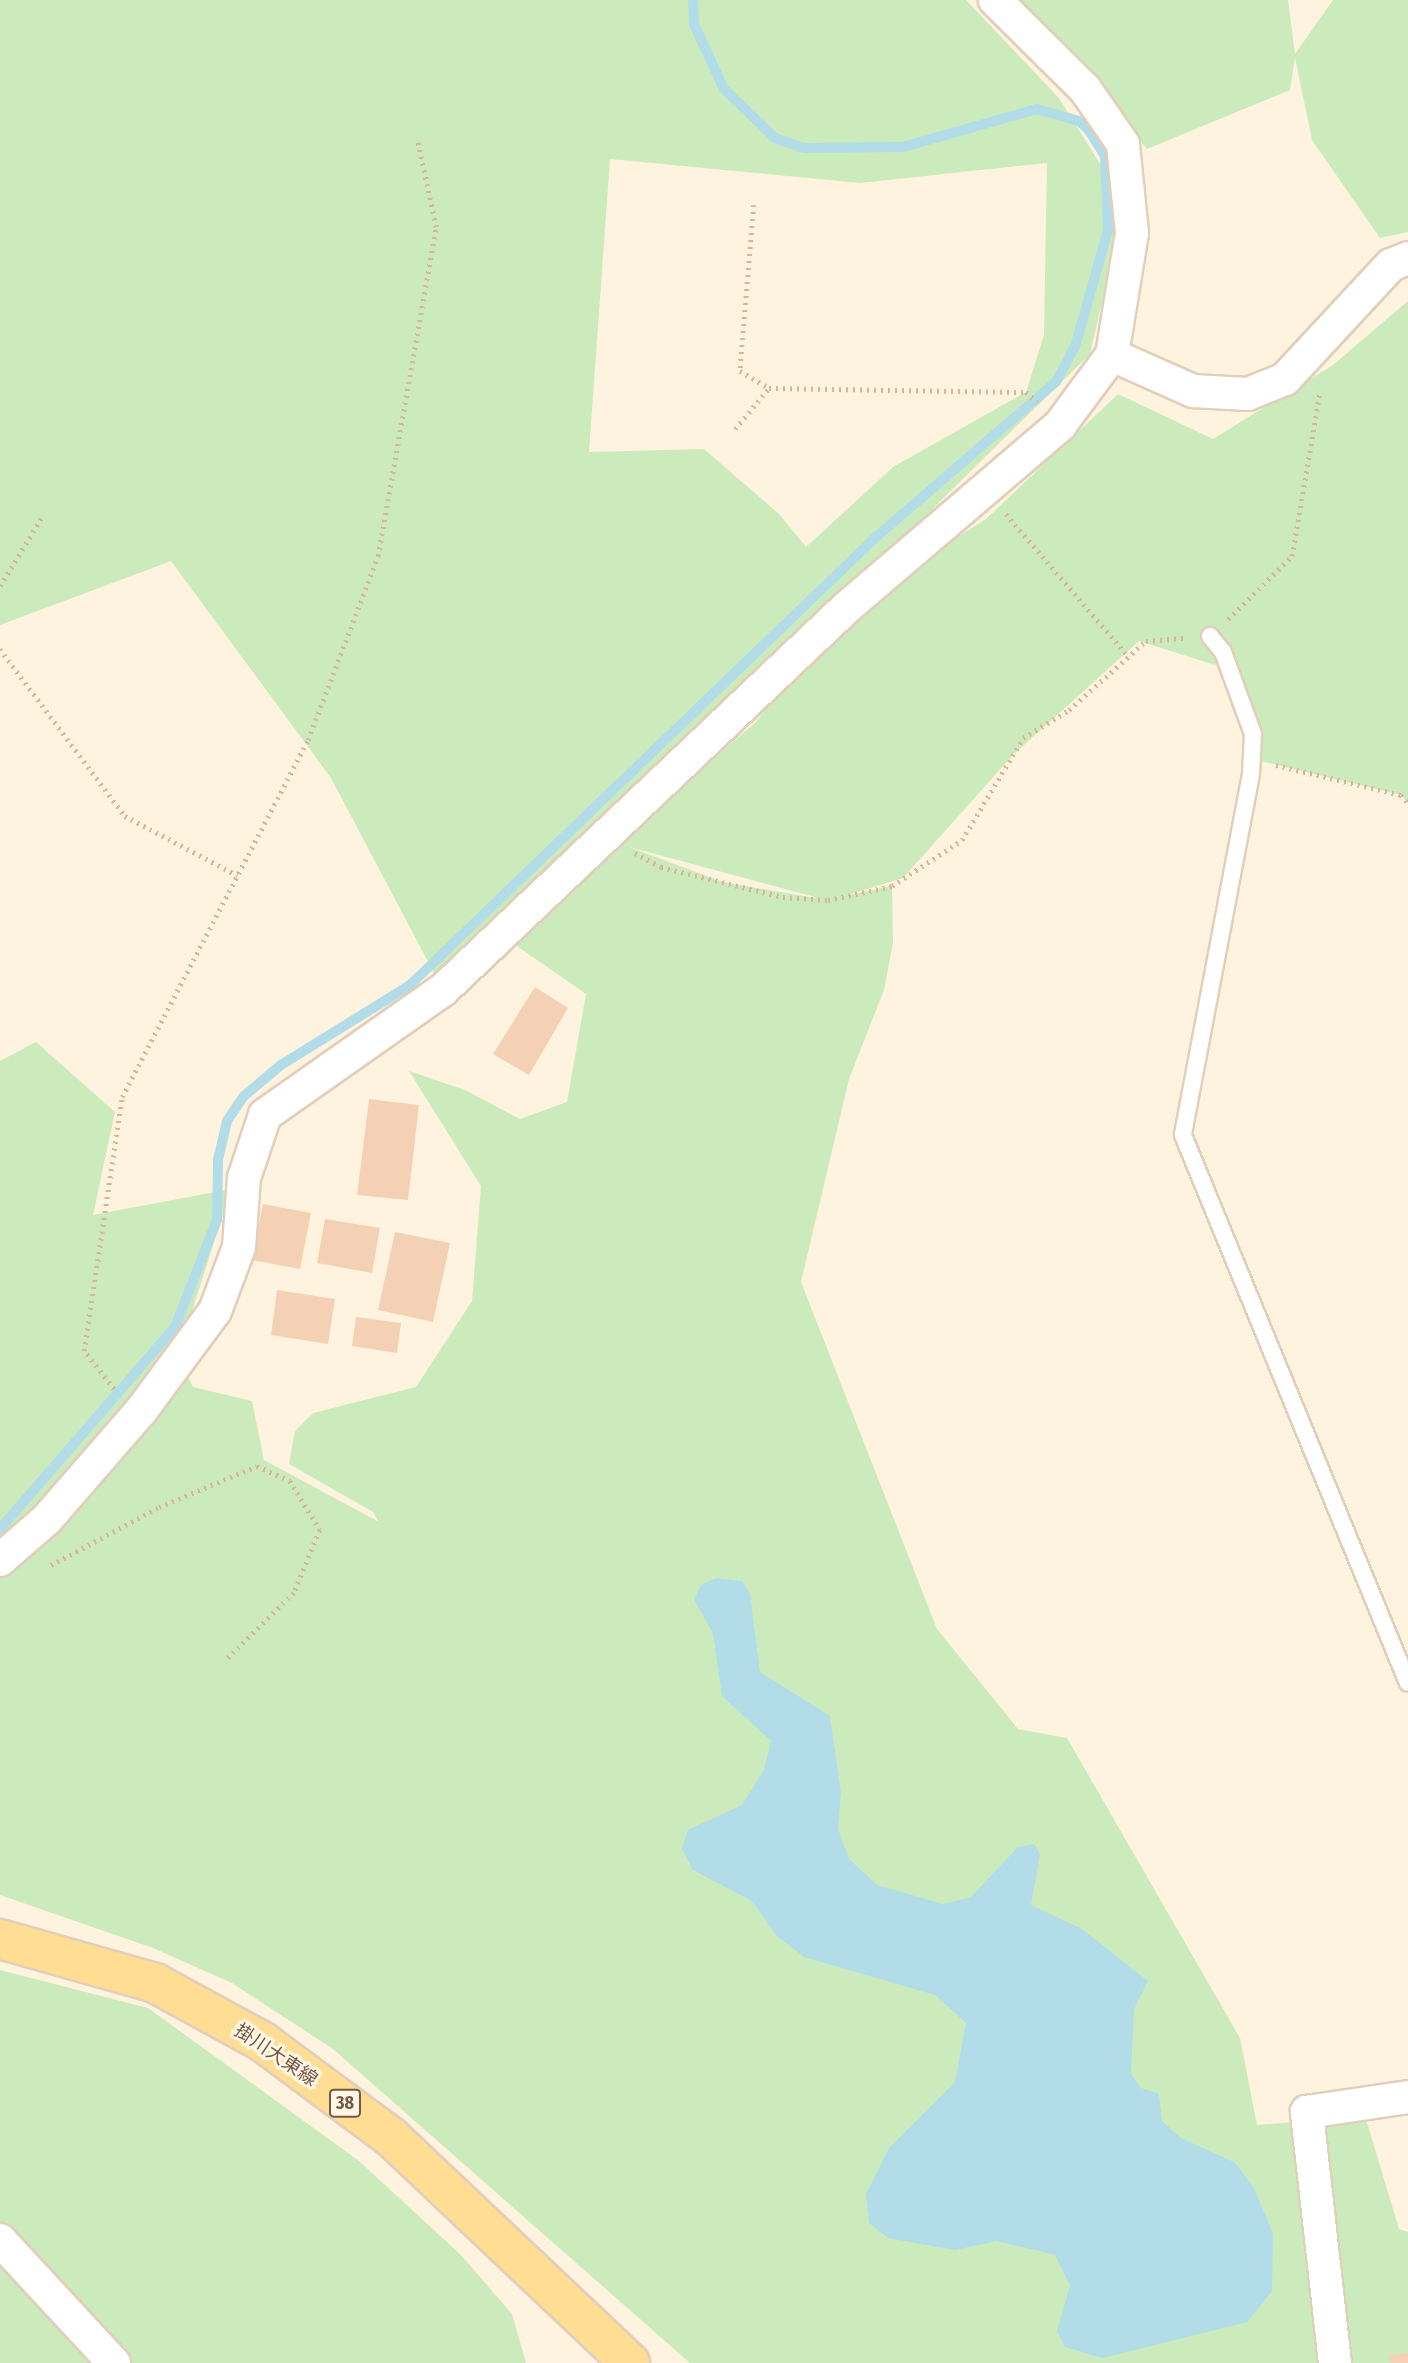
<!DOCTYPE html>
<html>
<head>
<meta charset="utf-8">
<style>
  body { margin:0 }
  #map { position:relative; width:1408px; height:2363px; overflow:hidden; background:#fdf3de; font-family:"Fira Sans Condensed","Noto Sans JP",sans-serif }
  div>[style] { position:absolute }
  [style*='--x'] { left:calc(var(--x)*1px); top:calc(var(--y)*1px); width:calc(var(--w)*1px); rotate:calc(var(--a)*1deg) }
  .green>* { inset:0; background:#ccebbc }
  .water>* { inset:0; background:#b2dce7 }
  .stream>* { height:10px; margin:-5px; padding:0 5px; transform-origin:5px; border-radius:5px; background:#b2dce7 }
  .building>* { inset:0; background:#f4d1b4 }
  .path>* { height:4.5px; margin-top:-2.25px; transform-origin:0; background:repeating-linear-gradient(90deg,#d8b498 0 2px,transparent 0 7px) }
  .roads { filter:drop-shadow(2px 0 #e1cfba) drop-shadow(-2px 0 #e1cfba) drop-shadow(0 2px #e1cfba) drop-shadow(0 -2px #e1cfba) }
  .lane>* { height:16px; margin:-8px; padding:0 8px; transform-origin:8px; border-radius:8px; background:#fff }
  .street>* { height:32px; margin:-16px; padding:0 16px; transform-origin:16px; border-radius:16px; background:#fff }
  .primary>* { height:38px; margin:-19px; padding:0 19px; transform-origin:19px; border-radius:19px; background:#ffdd93 }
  span { translate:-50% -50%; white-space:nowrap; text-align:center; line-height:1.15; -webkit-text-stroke:6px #fff6e5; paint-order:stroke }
  .shield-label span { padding:2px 5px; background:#fff6e5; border:2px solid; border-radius:5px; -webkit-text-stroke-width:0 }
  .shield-label { font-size:18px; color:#745845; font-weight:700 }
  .street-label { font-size:19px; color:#745845 }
</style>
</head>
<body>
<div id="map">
  <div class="green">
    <i style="clip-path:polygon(evenodd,0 0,966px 0,1059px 98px,1102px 167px,1117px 238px,1090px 354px,443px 990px,331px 778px,171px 561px,0 625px,0 0,610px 159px,860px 183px,1047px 163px,1044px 335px,1026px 392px,893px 467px,806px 547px,779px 514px,704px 449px,589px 452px,610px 159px)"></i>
    <i style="clip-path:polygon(1012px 0,1288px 0,1295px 54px,1333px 0,1408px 0,1408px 232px,1380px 238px,1312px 140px,1295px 58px,1290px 90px,1147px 149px)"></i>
    <i style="clip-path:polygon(evenodd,1408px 301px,1408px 803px,1401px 795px,1252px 759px,1222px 653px,1215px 665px,1139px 641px,1013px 755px,903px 878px,844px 896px,892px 886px,893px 943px,884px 990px,849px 1079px,801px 1282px,937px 1629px,1018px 1729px,1067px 1738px,1240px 2038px,1257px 2125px,1365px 2116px,1399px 2229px,1408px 2232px,1408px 2363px,690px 2363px,333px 2049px,232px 1983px,153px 1948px,0 1895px,0 1061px,36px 1042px,115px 1112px,93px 1215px,231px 1189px,178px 1355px,193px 1387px,252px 1401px,264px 1460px,379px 1522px,373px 1512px,289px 1464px,295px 1431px,313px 1413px,416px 1387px,472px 1301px,481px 1186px,409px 1071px,465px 1090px,520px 1119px,567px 1102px,586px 994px,501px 935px,755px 723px,846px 608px,986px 519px,1118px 394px,1213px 439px,1333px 365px,1408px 301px,629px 847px,815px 897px,815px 898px,723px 882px,629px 847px)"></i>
    <i style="clip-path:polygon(0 1970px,148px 2008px,359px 2161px,461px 2255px,512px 2314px,526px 2363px,0 2363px)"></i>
  </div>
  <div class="water">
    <i style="clip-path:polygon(716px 1578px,742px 1581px,750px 1594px,760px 1672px,830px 1716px,841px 1793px,838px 1829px,849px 1859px,877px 1885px,943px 1904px,971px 1897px,1018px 1847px,1034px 1844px,1040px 1854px,1031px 1905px,1082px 1929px,1148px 1981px,1134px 2009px,1131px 2074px,1141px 2088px,1159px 2094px,1162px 2121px,1181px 2138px,1234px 2162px,1253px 2186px,1273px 2234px,1272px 2291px,1247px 2322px,1102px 2358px,1065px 2347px,1057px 2331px,1070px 2285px,1055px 2255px,997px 2241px,955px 2250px,888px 2238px,869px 2223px,866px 2194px,889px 2148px,955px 2082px,966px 2023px,935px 1995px,804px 1957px,776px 1935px,752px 1901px,693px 1870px,682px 1849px,688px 1830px,742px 1805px,764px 1770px,771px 1741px,722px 1696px,713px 1633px,694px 1600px,701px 1585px)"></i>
  </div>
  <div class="stream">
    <i style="--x:0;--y:1529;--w:267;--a:-49.1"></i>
    <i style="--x:175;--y:1327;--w:115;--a:-68.6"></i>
    <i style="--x:217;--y:1220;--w:60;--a:-89"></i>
    <i style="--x:218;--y:1160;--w:40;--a:-77"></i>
    <i style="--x:227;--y:1121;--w:30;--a:-56"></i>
    <i style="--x:244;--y:1096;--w:48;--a:-40"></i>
    <i style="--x:281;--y:1065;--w:152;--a:-31.8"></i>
    <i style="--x:410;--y:985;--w:645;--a:-43.87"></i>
    <i style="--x:875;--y:538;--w:239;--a:-40.8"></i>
    <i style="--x:1056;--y:382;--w:40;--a:-62"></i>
    <i style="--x:1075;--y:347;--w:122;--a:-74.2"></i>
    <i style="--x:1108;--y:230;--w:74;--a:-92.3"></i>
    <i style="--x:1105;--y:156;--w:31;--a:-122"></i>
    <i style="--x:1089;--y:130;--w:13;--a:-138"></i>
    <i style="--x:1079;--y:121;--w:44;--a:-164.1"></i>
    <i style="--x:1037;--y:109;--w:139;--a:164.2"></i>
    <i style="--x:903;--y:147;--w:99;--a:179.4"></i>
    <i style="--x:804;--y:148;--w:31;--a:-161"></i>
    <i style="--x:775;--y:138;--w:71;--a:-136.1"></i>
    <i style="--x:724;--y:89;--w:72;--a:-114.8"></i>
    <i style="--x:694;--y:24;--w:24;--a:-92"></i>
  </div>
  <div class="building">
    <i style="clip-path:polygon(535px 987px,568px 1008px,529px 1075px,493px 1054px)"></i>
    <i style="clip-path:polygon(369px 1099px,419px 1105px,408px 1200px,357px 1195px)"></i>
    <i style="clip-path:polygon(263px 1204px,311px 1213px,300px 1269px,252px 1260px)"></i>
    <i style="clip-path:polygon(325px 1219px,380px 1228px,372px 1273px,317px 1263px)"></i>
    <i style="clip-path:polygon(395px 1232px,450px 1243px,433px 1322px,378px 1310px)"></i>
    <i style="clip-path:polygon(277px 1290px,335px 1299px,328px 1344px,271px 1335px)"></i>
    <i style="clip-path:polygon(356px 1317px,401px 1323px,397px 1353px,352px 1346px)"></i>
    <i style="clip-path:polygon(1408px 2353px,1408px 2363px,1390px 2363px,1389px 2355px)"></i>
  </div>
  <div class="path">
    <i style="--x:754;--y:205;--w:167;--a:94.8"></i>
    <i style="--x:740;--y:371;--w:34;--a:30"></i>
    <i style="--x:735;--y:429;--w:53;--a:-50.3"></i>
    <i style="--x:769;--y:388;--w:257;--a:0.9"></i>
    <i style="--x:1026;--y:392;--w:15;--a:42"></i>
    <i style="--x:1006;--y:514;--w:189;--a:49.3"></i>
    <i style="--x:0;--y:586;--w:81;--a:-58.7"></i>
    <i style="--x:1228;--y:619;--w:90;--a:-44.5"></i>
    <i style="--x:1292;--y:556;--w:167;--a:-80.4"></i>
    <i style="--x:0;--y:649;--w:209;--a:53.2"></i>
    <i style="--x:125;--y:816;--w:127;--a:27.8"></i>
    <i style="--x:1276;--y:765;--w:129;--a:13.5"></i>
    <i style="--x:1401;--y:795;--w:11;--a:49"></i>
    <i style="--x:635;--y:853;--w:30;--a:28"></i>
    <i style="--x:661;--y:867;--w:126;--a:13.8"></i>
    <i style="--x:783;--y:897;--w:45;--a:3.8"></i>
    <i style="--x:828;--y:900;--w:66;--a:-12.3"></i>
    <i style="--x:892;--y:886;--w:84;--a:-33.3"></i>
    <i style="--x:962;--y:840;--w:119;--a:-59.1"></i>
    <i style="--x:1023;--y:738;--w:54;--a:-31.3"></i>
    <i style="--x:1069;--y:710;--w:103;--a:-41.9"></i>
    <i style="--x:1146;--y:641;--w:38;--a:-5"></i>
    <i style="--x:114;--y:1389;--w:48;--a:-128.3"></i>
    <i style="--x:84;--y:1351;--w:257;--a:-81.5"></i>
    <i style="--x:122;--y:1097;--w:403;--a:-62.5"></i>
    <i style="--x:308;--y:740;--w:197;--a:-69.2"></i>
    <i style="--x:378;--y:556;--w:334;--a:-80"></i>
    <i style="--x:436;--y:227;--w:90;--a:-102.2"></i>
    <i style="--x:51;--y:1565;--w:123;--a:-28.2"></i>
    <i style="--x:159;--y:1507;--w:106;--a:-22.7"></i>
    <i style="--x:257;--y:1466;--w:36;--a:24"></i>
    <i style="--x:290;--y:1481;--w:57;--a:58.5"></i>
    <i style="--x:320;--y:1530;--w:68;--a:112.4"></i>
    <i style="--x:294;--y:1593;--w:94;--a:135.4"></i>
  </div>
  <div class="roads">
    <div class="lane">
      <i style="--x:1210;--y:636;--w:21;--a:51"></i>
      <i style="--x:1223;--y:652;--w:87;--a:69.9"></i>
      <i style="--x:1253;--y:734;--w:40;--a:92.9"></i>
      <i style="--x:1251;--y:774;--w:367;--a:100.7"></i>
      <i style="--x:1183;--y:1135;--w:592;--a:67.68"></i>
    </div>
    <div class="street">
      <i style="--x:1112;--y:355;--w:89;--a:24"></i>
      <i style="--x:1193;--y:391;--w:55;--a:3.1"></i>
      <i style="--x:1248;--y:394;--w:40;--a:-22"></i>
      <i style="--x:1285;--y:379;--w:156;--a:-47.1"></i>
      <i style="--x:1391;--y:265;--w:18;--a:-22"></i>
      <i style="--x:0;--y:1560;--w:62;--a:-41.1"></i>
      <i style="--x:47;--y:1519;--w:143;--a:-49"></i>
      <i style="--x:141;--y:1411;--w:124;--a:-53.5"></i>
      <i style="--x:215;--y:1311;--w:68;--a:-69.4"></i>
      <i style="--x:239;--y:1247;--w:69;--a:-85.9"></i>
      <i style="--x:244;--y:1178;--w:66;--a:-71.6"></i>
      <i style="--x:265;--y:1115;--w:218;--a:-35.1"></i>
      <i style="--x:443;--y:990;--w:555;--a:-43.47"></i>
      <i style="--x:846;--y:608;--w:282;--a:-40.5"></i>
      <i style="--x:1060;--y:425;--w:87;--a:-53.4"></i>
      <i style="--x:1112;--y:355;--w:124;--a:-80.7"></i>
      <i style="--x:1132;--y:233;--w:89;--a:-95.8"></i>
      <i style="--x:1123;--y:144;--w:67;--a:-124.6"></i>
      <i style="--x:1085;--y:89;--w:127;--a:-135.3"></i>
      <i style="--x:0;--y:2240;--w:168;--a:47.2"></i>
      <i style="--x:1335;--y:2363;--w:253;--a:-96.4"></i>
      <i style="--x:1307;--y:2112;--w:102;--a:-8.4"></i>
    </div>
    <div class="primary">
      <i style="--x:0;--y:1939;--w:161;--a:15.8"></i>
      <i style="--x:155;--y:1983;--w:123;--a:28.6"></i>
      <i style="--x:263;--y:2042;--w:159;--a:36.6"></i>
      <i style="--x:391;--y:2137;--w:329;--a:43.4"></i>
    </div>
  </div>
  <div class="shield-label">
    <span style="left:345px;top:2103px">38</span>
  </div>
  <div class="street-label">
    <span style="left:276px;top:2055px;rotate:34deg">掛川大東線</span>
  </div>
</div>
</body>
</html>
